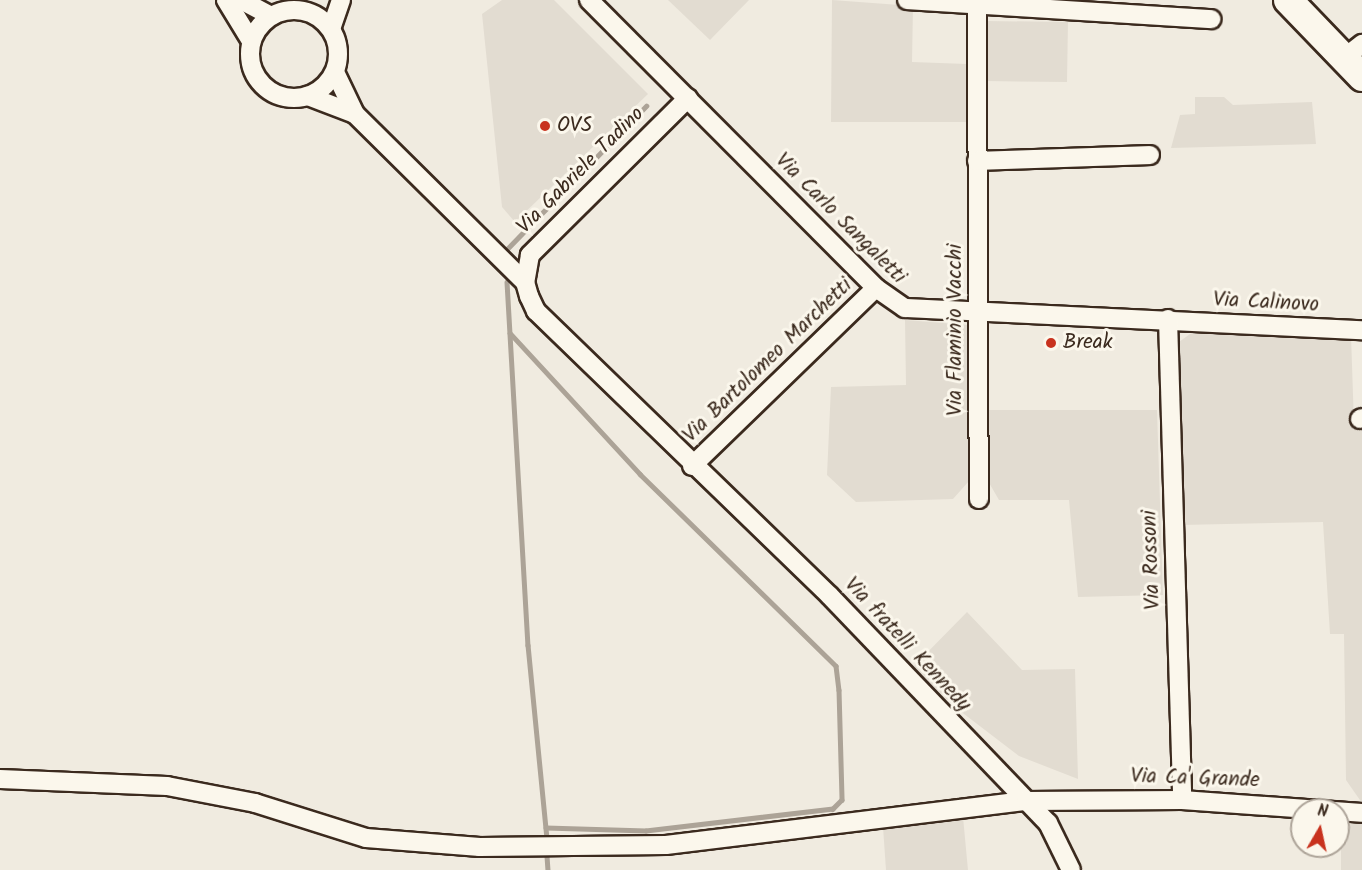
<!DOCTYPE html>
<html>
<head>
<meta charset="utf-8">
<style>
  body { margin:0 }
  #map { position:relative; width:1362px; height:870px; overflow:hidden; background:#f0ebe0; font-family:Kalam,sans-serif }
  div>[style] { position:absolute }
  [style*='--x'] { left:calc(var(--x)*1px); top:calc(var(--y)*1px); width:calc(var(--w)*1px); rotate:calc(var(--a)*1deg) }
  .built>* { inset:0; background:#e2dcd1 }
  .stream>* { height:4.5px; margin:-2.25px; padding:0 2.25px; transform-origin:2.25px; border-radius:2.25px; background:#aca397 }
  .roads { filter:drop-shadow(2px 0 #3b2a1e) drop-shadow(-2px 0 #3b2a1e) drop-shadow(0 2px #3b2a1e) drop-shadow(0 -2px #3b2a1e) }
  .street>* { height:18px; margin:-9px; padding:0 9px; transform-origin:9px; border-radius:9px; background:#fbf7ec }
  .street>.ring { margin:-9px; padding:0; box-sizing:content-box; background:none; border:18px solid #fbf7ec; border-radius:50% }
  .primary>* { height:28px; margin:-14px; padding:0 14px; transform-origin:14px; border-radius:14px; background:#fbf7ec }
  .dots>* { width:16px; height:16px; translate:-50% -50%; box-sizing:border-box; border:3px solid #fbf7ec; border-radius:50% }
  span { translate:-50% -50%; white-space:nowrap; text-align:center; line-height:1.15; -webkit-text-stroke:6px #fbf7ec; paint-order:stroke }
  .poi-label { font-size:21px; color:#3b2a1e }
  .left { translate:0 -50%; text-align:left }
  .street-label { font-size:21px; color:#3b2a1e }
  .north { position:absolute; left:1290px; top:798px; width:60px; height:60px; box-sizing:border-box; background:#fbf7ec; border:2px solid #aea59a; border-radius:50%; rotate:9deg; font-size:16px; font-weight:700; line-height:24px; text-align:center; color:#3b2a1e }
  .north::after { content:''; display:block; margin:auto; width:21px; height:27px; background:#c8321e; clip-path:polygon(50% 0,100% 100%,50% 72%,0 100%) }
</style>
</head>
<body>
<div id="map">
  <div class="built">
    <i style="clip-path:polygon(502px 0,554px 0,648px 94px,515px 222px,502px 207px,482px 14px)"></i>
    <i style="clip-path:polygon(668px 0,749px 0,710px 40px)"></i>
    <i style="clip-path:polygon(832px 0,913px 6px,912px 62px,967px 64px,967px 122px,831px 122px)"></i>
    <i style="clip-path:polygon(986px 21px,1068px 22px,1067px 82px,985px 81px)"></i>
    <i style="clip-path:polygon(1195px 97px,1224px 97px,1233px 105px,1312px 102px,1316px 144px,1171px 148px,1180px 115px,1195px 114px)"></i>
    <i style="clip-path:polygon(905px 320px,969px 325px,969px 481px,953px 499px,856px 502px,827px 475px,831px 387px,906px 385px)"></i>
    <i style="clip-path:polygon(1190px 334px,1351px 335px,1354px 425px,1362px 425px,1362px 803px,1346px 780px,1344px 634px,1330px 634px,1323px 522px,1181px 525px,1179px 342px)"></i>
    <i style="clip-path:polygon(989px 410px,1157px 410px,1163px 595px,1078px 597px,1069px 500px,999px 500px,988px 481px)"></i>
    <i style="clip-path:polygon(967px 612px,1022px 670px,1075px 669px,1078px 779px,1019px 756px,951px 704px,914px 666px)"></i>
    <i style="clip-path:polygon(963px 817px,968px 870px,886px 870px,883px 827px)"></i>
    <i style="clip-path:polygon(1341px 821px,1362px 824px,1362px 870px,1341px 870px)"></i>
  </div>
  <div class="stream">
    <i style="--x:506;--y:250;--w:201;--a:-45.8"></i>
    <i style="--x:507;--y:282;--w:364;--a:86.7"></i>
    <i style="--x:528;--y:645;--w:196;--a:84.4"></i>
    <i style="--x:510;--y:333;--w:192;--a:47.3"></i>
    <i style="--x:640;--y:474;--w:274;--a:44.4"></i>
    <i style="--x:836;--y:666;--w:24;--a:83"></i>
    <i style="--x:839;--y:690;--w:110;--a:88.4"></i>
    <i style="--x:842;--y:800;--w:13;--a:135"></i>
    <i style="--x:833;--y:809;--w:188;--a:173.3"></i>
    <i style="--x:646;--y:831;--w:100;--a:-178.3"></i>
    <i style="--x:547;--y:856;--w:14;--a:86"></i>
  </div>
  <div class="roads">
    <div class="street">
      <i style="--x:226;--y:0;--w:48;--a:58.6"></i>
      <i style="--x:241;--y:0;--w:34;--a:28"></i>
      <i style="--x:589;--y:0;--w:407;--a:45.1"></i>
      <i style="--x:876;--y:288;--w:35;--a:35"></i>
      <i style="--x:905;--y:308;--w:458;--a:2.8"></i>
      <i style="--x:907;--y:0;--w:305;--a:3.6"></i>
      <i style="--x:977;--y:4;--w:495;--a:89.8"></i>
      <i class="ring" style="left:250px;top:10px;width:70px;height:70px"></i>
      <i style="--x:331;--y:29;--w:31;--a:-71"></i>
      <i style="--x:1344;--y:58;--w:23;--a:-38"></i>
      <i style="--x:335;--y:72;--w:47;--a:64.5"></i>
      <i style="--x:355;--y:114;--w:239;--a:44.7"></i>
      <i style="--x:308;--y:96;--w:50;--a:21"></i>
      <i style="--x:688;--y:98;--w:223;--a:135.2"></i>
      <i style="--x:530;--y:255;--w:27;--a:100"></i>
      <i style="--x:525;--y:282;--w:15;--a:74"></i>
      <i style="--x:529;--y:296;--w:17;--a:65"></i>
      <i style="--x:536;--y:311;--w:409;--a:44.1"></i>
      <i style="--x:830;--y:596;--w:315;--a:46.2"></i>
      <i style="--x:1048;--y:823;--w:52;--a:63.9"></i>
      <i style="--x:977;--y:161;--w:173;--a:-2"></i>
      <i style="--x:1168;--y:319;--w:481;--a:88.3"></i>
      <i style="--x:1360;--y:419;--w:2;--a:-27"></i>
      <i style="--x:692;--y:466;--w:256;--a:-44.1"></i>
      <i style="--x:0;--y:779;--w:167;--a:2.4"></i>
      <i style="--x:167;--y:786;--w:90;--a:10.9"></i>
      <i style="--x:255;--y:803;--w:116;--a:17.5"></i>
      <i style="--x:366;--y:838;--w:114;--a:4.5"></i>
      <i style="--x:480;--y:847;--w:186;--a:-0.6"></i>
      <i style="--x:666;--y:845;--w:363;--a:-7"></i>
      <i style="--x:1026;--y:801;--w:156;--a:-0.4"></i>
      <i style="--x:1182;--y:800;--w:180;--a:4.1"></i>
    </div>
    <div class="primary">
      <i style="--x:1288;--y:0;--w:107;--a:46.1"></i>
    </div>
  </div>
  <div class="dots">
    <i style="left:545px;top:126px;background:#c8321e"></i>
    <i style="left:1051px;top:343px;background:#c8321e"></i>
  </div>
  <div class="poi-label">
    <span class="left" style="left:557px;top:126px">OVS</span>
    <span class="left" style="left:1063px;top:343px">Break</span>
  </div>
  <div class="street-label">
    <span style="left:581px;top:171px;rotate:-45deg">Via Gabriele Tadino</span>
    <span style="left:840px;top:219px;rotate:45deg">Via Carlo Sangaletti</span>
    <span style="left:1266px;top:303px;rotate:3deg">Via Calinovo</span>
    <span style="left:956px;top:330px;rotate:-90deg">Via Flaminio Vacchi</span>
    <span style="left:768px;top:361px;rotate:-44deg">Via Bartolomeo Marchetti</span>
    <span style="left:1152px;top:560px;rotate:-92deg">Via Rossoni</span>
    <span style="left:907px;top:645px;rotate:47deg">Via fratelli Kennedy</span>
    <span style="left:1195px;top:779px;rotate:2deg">Via Ca' Grande</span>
  </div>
  <div class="north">N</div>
</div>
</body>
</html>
